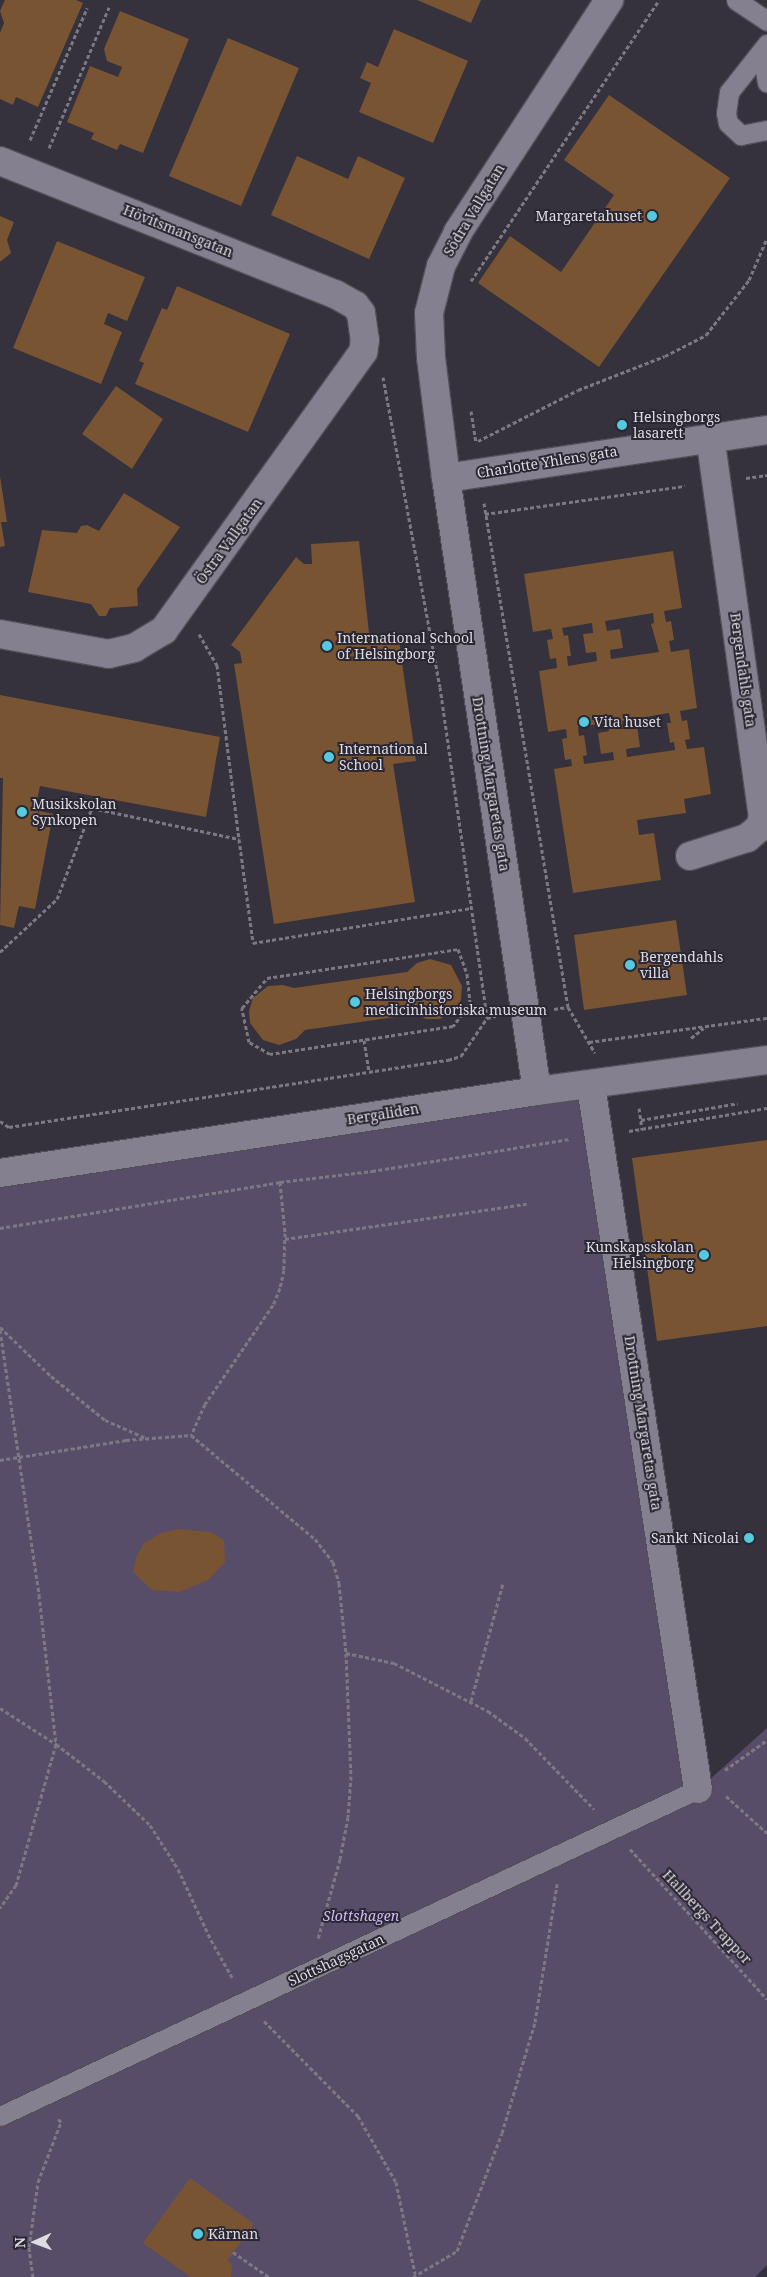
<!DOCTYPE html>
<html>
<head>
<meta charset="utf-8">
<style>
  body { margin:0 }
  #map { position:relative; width:767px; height:2277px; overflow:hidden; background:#35313d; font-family:"Noto Serif",serif }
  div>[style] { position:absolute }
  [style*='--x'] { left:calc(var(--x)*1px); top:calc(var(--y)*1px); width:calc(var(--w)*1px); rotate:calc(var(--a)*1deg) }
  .green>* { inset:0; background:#584d69 }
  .building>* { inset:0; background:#785433 }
  .path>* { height:3px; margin-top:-1.5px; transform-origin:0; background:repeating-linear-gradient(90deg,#7d7983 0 4px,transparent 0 6.5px) }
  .roads { filter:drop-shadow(1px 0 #534f59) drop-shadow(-1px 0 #534f59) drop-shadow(0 1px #534f59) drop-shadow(0 -1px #534f59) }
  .service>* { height:19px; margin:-9.5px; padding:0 9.5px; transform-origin:9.5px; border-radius:9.5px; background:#85808f }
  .minor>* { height:28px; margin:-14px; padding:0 14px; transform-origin:14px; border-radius:14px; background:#85808f }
  .tertiary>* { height:28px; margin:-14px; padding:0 14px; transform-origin:14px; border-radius:14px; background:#85808f }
  .dots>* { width:14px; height:14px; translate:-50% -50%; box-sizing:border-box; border:2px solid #2b2732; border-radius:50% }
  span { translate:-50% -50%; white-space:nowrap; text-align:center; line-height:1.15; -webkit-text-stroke:4px #2b2732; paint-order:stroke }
  .street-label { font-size:14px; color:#dedbe3 }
  .poi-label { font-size:14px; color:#dedbe3 }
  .right { translate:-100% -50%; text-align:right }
  .left { translate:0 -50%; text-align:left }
  .park-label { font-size:14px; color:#d4baff; font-style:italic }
  .north { position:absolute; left:10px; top:2217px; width:50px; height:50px; -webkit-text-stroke:4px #2b2732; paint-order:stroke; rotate:268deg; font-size:14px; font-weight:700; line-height:20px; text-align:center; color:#dedbe3 }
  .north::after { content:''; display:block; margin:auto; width:18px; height:22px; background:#dedbe3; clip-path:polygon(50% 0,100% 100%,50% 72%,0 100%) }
</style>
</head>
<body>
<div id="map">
  <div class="green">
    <i style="clip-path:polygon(590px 1089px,699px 1789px,767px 1728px,767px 2265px,755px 2277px,0 2277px,0 1173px)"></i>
  </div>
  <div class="building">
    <i style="clip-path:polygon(5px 0,76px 0,83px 3px,38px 107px,16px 97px,13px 105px,0 99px,0 33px,4px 23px,0 11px)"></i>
    <i style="clip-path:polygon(417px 0,481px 0,471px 23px)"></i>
    <i style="clip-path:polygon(120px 11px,189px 39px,143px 153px,120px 144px,117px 150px,91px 139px,94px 133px,67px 122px,90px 66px,118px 77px,122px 67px,107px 61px,104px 49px)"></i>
    <i style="clip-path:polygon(394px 29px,468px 61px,433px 143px,359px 112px,371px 83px,360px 78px,367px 62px,378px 67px)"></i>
    <i style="clip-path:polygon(228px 38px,299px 68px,241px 206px,169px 176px)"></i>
    <i style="clip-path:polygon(609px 95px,730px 178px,599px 367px,478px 283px,510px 236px,561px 272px,614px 195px,564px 160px)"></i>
    <i style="clip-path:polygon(297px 156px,348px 179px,358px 156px,405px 178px,369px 259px,271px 215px)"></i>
    <i style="clip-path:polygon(0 216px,14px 222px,7px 240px,11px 253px,0 262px)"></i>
    <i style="clip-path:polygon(57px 241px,145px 277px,127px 321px,108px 313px,104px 324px,122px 332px,101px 384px,13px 348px)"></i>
    <i style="clip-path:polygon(177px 286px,290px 334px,248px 432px,135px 384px,144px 363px,139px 361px,162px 308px,167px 310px)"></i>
    <i style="clip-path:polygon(116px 386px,163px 419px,132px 469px,82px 434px)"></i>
    <i style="clip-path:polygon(0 476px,7px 522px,1px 522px,5px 546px,0 547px)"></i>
    <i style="clip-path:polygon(124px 493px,180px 527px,137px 589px,138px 606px,110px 608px,106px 616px,99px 616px,91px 604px,28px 592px,42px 530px,77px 533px,81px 526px,87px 525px,99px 531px)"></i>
    <i style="clip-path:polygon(359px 541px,370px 642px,399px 641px,416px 761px,393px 764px,415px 902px,274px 924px,234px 664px,242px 663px,240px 652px,231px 645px,296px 557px,304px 564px,312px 564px,311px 544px)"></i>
    <i style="clip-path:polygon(evenodd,673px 551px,682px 608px,664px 611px,666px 622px,671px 621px,674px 640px,669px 641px,671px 652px,689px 649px,697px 708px,680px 711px,682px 721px,687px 720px,690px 739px,685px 740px,687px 749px,704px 747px,711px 794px,684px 799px,686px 813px,637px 820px,639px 835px,654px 833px,661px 880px,573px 893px,554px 769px,572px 766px,571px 759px,565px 760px,562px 739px,567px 738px,566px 729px,548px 732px,539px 671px,557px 668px,556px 658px,550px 659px,547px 640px,553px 639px,551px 629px,533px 632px,524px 574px,673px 551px,653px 613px,654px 623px,651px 624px,659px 652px,611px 659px,610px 650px,623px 648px,620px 629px,607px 631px,605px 621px,653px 613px,673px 551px,592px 623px,593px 633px,583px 634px,586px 653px,596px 652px,597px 661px,568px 666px,567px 656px,571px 656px,568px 635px,564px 636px,562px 628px,592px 623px,673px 551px,669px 713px,671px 723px,667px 723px,670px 743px,674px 742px,675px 750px,627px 757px,626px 749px,640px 747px,637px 725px,623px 727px,622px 721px,669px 713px,673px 551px,608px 723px,609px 731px,598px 733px,601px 754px,613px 752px,614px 760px,584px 764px,583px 756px,587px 755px,584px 735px,579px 736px,578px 727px,608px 723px)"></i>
    <i style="clip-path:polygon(0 695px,220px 737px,206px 817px,40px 786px,35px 810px,53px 814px,35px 909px,19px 906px,14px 928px,0 925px,3px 778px,0 778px)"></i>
    <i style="clip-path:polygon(676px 920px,687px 995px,584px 1010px,574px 935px)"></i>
    <i style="clip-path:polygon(430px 959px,451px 965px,462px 986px,461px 1000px,454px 1010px,440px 1019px,426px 1019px,416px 1014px,305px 1030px,296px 1039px,279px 1045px,263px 1040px,250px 1023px,249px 1011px,253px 998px,268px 986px,283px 985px,294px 988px,407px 972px,417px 963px)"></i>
    <i style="clip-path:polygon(767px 1140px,767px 1326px,657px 1341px,632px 1158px)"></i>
    <i style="clip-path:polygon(179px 1529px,210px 1532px,224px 1540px,225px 1562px,208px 1580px,180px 1592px,152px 1590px,133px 1572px,136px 1558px,144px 1543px,161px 1533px)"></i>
    <i style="clip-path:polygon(190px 2178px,254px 2224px,227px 2261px,232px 2264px,231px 2277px,191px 2277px,143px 2243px)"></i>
  </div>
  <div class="path">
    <i style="--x:30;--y:140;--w:144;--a:-66.6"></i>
    <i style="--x:49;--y:148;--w:153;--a:-66.9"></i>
    <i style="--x:471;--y:281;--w:338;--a:-56.2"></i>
    <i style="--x:383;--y:377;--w:315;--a:79.6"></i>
    <i style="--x:440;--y:687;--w:334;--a:81.9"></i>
    <i style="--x:471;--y:411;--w:31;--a:81"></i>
    <i style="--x:478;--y:441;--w:112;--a:-27"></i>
    <i style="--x:578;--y:390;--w:93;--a:-21.3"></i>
    <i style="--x:665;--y:356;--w:46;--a:-27.1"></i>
    <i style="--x:706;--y:335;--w:70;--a:-52"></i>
    <i style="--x:749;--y:280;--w:46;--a:-66.8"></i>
    <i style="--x:746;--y:478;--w:21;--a:-8"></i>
    <i style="--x:484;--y:503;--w:511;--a:80.54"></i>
    <i style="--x:568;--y:1007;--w:53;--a:59.6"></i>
    <i style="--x:485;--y:514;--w:202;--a:-8"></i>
    <i style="--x:199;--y:634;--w:36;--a:60"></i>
    <i style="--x:217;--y:665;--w:175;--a:82.8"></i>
    <i style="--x:458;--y:949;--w:27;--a:70"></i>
    <i style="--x:467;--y:974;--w:29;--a:84"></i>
    <i style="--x:470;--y:1003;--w:29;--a:126"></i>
    <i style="--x:453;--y:1026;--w:185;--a:171.3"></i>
    <i style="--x:270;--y:1054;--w:24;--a:-150"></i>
    <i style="--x:249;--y:1042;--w:35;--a:-102"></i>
    <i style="--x:242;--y:1008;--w:39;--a:-50"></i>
    <i style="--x:267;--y:978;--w:193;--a:-8.6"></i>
    <i style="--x:0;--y:952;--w:78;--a:-42.9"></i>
    <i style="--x:57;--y:899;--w:97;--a:-69"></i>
    <i style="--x:92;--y:808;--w:150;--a:11.9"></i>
    <i style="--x:239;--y:839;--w:105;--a:82.3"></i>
    <i style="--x:253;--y:943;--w:222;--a:-9.1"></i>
    <i style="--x:554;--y:1009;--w:14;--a:-8"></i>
    <i style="--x:691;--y:1038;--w:16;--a:-38"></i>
    <i style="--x:364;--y:1040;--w:32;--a:81"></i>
    <i style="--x:589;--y:1042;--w:180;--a:-7.7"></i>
    <i style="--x:639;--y:1108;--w:22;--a:82"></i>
    <i style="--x:641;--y:1120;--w:98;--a:-9.9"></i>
    <i style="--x:0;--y:1121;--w:11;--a:34"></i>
    <i style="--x:9;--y:1127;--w:444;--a:-8.7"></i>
    <i style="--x:448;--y:1060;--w:14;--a:-17"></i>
    <i style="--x:461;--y:1056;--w:46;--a:-55.6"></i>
    <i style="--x:487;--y:1018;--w:9;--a:-13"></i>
    <i style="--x:629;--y:1131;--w:140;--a:-9.5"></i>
    <i style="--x:280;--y:1182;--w:51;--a:84.4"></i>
    <i style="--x:285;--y:1233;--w:37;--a:92"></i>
    <i style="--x:284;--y:1270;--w:18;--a:103"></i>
    <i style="--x:280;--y:1288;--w:18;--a:112"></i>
    <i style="--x:273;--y:1305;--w:120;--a:124.5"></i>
    <i style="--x:205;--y:1404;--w:34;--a:114"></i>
    <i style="--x:191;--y:1435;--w:162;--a:40"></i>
    <i style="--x:315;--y:1539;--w:29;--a:52"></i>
    <i style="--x:333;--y:1562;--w:22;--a:74"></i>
    <i style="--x:339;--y:1583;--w:70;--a:84.3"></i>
    <i style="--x:346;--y:1653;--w:123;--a:87.7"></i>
    <i style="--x:351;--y:1776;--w:41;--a:94.2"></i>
    <i style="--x:348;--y:1817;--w:43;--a:100.8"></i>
    <i style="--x:340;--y:1859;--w:83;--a:105.4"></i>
    <i style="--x:0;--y:1228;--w:284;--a:-9.3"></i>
    <i style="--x:280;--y:1182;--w:93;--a:-6.8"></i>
    <i style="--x:372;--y:1171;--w:200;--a:-9.2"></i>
    <i style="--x:285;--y:1239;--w:244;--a:-8.3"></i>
    <i style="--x:0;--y:1327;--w:71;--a:43.9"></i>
    <i style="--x:51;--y:1376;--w:70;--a:39.2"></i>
    <i style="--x:105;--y:1420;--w:47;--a:23.8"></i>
    <i style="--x:0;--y:1330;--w:268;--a:81.6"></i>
    <i style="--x:39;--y:1595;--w:150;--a:83.5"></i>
    <i style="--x:56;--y:1744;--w:147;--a:105.8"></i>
    <i style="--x:16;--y:1885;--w:28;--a:125"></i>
    <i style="--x:0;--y:1460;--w:128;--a:-9"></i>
    <i style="--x:126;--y:1440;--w:65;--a:-4.4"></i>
    <i style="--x:346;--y:1653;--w:49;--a:11.8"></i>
    <i style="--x:394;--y:1663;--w:106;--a:27.1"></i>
    <i style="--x:488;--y:1711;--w:46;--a:36.1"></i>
    <i style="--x:525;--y:1738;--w:99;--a:45.8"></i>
    <i style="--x:471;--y:1701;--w:122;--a:-74.8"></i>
    <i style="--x:0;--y:1708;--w:67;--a:32.7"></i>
    <i style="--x:56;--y:1744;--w:61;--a:37.6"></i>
    <i style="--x:104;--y:1781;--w:64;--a:43.7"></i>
    <i style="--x:150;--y:1825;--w:52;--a:57.5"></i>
    <i style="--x:178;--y:1869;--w:78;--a:65.1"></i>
    <i style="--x:211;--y:1940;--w:43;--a:60.4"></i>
    <i style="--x:725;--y:1770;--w:52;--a:-35.5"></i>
    <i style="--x:726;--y:1796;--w:55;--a:42.1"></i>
    <i style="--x:630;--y:1849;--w:203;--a:47.6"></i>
    <i style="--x:264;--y:2021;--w:134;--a:45.3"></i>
    <i style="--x:358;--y:2116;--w:76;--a:60.1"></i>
    <i style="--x:396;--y:2182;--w:94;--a:78.3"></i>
    <i style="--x:233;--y:2252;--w:44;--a:34.8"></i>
    <i style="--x:33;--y:2277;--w:30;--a:-98"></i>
    <i style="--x:29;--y:2247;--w:66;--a:-82.1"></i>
    <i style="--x:38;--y:2182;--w:64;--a:-69"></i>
    <i style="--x:61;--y:2122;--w:6;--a:-129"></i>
    <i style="--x:413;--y:2277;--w:51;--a:-30.6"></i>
    <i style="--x:457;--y:2251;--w:126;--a:-69.1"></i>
    <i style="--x:502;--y:2133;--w:116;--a:-73.4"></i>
    <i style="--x:535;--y:2022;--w:140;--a:-80.9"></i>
  </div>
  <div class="roads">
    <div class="service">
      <i style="--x:736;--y:0;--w:37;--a:34"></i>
      <i style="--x:767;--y:44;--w:61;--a:128.4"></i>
      <i style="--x:729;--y:92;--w:21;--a:98"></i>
      <i style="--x:726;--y:113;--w:10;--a:79"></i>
      <i style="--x:728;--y:123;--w:18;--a:43"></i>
      <i style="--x:741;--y:135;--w:26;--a:-11"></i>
      <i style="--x:762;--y:51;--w:32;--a:81"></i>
      <i style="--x:0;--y:2116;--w:771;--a:-25.1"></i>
    </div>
    <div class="minor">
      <i style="--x:0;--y:161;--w:360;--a:21.7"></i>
      <i style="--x:335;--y:294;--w:23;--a:29"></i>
      <i style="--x:355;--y:305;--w:10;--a:53"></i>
      <i style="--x:361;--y:313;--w:27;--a:82"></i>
      <i style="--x:365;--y:340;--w:12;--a:99"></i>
      <i style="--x:363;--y:352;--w:342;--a:125.6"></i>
      <i style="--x:164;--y:630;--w:35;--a:149"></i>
      <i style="--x:134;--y:648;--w:26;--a:167"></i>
      <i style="--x:109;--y:654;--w:111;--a:-169.6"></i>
      <i style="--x:446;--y:478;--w:325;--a:-8.5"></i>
      <i style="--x:690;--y:856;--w:60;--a:-17.5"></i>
      <i style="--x:747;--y:838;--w:16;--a:-40"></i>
      <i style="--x:759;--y:828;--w:11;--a:-68"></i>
      <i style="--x:763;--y:818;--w:384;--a:-97.9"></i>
      <i style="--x:591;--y:1086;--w:711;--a:81.35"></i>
      <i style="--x:537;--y:1091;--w:620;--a:-98.44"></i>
      <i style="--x:446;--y:478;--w:121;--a:-97.1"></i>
      <i style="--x:431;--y:358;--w:45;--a:-92.5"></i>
      <i style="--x:429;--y:313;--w:49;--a:-75.7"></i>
      <i style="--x:441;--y:266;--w:38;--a:-63"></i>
      <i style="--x:458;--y:232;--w:277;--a:-56.9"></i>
    </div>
    <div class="tertiary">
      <i style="--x:0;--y:1173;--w:543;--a:-8.68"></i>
      <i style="--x:537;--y:1091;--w:232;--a:-7.7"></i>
    </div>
  </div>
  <div class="dots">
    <i style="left:652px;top:216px;background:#55cadf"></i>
    <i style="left:622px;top:425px;background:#55cadf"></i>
    <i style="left:327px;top:646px;background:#55cadf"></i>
    <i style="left:584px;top:722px;background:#55cadf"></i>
    <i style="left:329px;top:757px;background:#55cadf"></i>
    <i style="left:22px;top:812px;background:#55cadf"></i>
    <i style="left:630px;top:965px;background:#55cadf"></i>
    <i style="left:355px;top:1002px;background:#55cadf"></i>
    <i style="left:704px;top:1255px;background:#55cadf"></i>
    <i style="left:749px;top:1538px;background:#55cadf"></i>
    <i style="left:198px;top:2234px;background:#55cadf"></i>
  </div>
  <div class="street-label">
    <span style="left:474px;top:210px;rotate:-59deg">Södra Vallgatan</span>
    <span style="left:178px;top:231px;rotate:22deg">Hövitsmansgatan</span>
    <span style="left:547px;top:462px;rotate:-9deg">Charlotte Yhlens gata</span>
    <span style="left:229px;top:541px;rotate:-54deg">Östra Vallgatan</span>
    <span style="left:743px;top:670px;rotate:82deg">Bergendahls gata</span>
    <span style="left:491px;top:784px;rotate:81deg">Drottning Margaretas gata</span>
    <span style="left:383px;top:1114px;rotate:-9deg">Bergaliden</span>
    <span style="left:643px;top:1423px;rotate:81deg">Drottning Margaretas gata</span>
    <span style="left:707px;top:1917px;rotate:47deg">Hallbergs Trappor</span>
    <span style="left:336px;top:1960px;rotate:-25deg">Slottshagsgatan</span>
  </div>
  <div class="poi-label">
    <span class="right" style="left:642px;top:216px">Margaretahuset</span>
    <span class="left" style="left:633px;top:425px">Helsingborgs<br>lasarett</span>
    <span class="left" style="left:337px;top:646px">International School<br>of Helsingborg</span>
    <span class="left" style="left:594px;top:722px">Vita huset</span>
    <span class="left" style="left:339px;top:757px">International<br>School</span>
    <span class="left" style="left:32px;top:812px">Musikskolan<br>Synkopen</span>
    <span class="left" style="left:640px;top:965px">Bergendahls<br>villa</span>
    <span class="left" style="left:365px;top:1002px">Helsingborgs<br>medicinhistoriska museum</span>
    <span class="right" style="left:694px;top:1255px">Kunskapsskolan<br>Helsingborg</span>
    <span class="right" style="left:739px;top:1538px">Sankt Nicolai</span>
    <span class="left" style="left:208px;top:2234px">Kärnan</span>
  </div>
  <div class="park-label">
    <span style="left:361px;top:1916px">Slottshagen</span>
  </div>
  <div class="north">N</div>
</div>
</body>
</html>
